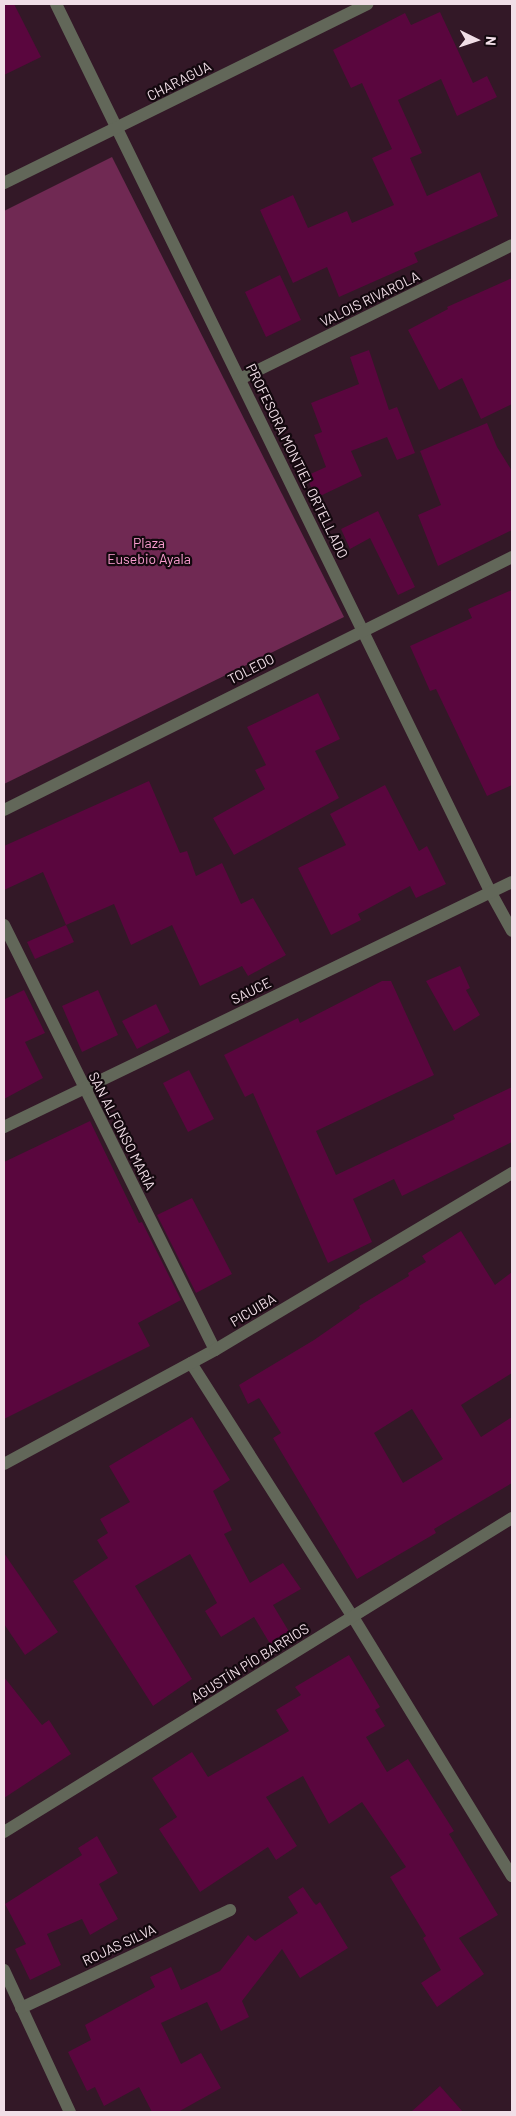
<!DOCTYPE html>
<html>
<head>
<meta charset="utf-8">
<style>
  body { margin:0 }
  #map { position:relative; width:516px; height:2116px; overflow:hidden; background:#331827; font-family:Barlow,sans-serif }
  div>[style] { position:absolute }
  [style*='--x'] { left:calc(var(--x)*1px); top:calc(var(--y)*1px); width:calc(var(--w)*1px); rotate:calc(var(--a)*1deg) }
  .green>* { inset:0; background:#702953 }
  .building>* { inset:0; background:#5a063e }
  .minor>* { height:12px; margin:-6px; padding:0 6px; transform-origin:6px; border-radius:6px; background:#626759 }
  span { translate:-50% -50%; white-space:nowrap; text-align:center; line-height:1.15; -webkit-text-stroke:4.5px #13080e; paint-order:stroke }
  .street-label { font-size:14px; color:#f1dee7 }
  .park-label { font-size:14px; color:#fa9ed0 }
  .frame { position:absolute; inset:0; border:5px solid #f1dee7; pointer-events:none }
  .north { position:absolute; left:451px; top:15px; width:50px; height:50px; -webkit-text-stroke:4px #13080e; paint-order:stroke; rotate:94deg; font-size:14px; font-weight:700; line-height:20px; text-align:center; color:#f1dee7 }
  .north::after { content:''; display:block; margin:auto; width:18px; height:22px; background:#f1dee7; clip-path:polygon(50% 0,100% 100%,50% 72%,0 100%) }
</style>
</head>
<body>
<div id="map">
  <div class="green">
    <i style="clip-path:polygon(112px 157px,344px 617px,4px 784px,4px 211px)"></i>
  </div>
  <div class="building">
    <i style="clip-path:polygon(4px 4px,14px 4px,41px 57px,4px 75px)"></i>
    <i style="clip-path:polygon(440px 12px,473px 83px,487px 76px,497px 97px,457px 116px,441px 79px,398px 100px,422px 153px,410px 158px,427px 196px,480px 172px,498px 216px,414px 253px,418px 262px,339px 297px,327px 267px,293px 283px,260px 210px,293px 195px,308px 228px,347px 211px,352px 223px,394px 205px,372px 158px,392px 149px,362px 83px,351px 88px,333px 50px,405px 13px,411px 25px)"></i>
    <i style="clip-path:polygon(280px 275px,301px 320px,266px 337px,245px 292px)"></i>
    <i style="clip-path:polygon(512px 278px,512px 404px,481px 419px,462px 378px,439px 390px,408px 330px,448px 309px,447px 307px)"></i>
    <i style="clip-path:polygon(369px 350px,389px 410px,397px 407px,415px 453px,397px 460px,387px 437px,351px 451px,362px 476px,316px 498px,306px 476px,326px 467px,314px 435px,322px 432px,311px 403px,359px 384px,350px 357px)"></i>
    <i style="clip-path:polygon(487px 423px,497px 447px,512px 471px,512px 530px,438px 566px,418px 515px,441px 505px,420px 451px)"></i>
    <i style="clip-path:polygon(378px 511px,415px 587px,398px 595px,370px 538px,350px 549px,341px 529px)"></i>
    <i style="clip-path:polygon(512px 590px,512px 785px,487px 796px,436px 689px,430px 691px,410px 646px,472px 618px,468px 609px)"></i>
    <i style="clip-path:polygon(318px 693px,340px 739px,315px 751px,339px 798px,234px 855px,213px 818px,265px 789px,255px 770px,266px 765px,247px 727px)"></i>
    <i style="clip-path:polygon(149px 781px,180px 853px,187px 851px,196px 876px,222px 863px,241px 904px,253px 898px,286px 955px,248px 976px,242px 966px,200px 986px,172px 925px,131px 945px,114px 904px,66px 925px,43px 872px,4px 890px,4px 846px)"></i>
    <i style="clip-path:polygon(385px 785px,419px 851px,427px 846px,446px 884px,416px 898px,410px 886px,358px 914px,361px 920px,331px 935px,298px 868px,346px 845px,330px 814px)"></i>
    <i style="clip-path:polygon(66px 925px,74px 942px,35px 959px,27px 942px)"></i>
    <i style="clip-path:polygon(460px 966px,470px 988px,466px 990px,480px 1015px,454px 1031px,426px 981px)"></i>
    <i style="clip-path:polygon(382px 981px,391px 981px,434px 1075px,316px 1131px,336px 1175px,455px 1119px,453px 1115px,512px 1087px,512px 1142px,402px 1196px,394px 1179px,353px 1199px,372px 1242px,328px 1263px,253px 1093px,245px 1097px,224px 1055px,298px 1018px,300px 1023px)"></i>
    <i style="clip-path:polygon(24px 990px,45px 1033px,25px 1042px,43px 1078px,4px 1099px,4px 997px,5px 999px)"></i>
    <i style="clip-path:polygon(98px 990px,118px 1035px,82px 1052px,62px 1006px)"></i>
    <i style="clip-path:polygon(156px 1004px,170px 1032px,137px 1049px,122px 1021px)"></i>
    <i style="clip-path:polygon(189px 1070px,214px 1119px,188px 1132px,163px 1083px)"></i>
    <i style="clip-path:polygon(90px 1121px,139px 1223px,142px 1222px,181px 1300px,138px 1323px,150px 1346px,4px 1419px,4px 1162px)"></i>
    <i style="clip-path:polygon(192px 1198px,232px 1274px,196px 1293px,157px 1215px)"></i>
    <i style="clip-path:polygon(evenodd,461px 1231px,495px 1285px,512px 1272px,512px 1373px,461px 1405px,481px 1437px,512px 1417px,512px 1483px,434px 1529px,436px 1533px,357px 1579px,273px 1438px,281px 1433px,259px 1398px,248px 1404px,239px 1385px,314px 1340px,360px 1308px,359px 1306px,409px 1276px,408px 1273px,426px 1262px,422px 1256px,461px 1231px,412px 1409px,443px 1459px,403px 1483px,374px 1433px,412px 1409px)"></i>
    <i style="clip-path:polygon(192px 1417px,230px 1480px,213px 1491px,232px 1530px,224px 1534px,250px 1583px,283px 1563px,301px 1589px,273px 1605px,291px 1635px,272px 1647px,254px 1617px,221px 1637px,205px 1611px,217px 1603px,190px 1554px,135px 1586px,192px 1679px,153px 1706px,73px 1581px,108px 1558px,97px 1540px,108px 1533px,100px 1519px,130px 1502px,109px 1466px)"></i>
    <i style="clip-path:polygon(4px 1553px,58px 1632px,25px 1655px,4px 1624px)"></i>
    <i style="clip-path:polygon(349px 1655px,380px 1707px,375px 1710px,385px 1726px,366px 1737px,387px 1772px,408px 1759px,454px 1831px,449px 1834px,498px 1915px,459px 1938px,484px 1974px,437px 2007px,421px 1983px,441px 1970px,423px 1938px,426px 1936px,390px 1877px,406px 1867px,362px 1802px,329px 1824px,303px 1776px,266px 1797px,297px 1846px,276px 1860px,268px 1847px,200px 1892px,159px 1829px,177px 1817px,152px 1778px,192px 1752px,208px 1777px,289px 1731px,276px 1710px,301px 1695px,295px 1687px)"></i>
    <i style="clip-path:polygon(4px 1677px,42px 1725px,49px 1720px,71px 1754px,4px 1798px)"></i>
    <i style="clip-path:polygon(97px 1836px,118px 1873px,99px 1884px,118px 1919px,90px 1935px,82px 1919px,47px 1934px,61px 1965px,30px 1980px,15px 1949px,26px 1944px,5px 1904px,82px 1855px,78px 1848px)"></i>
    <i style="clip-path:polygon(303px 1887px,314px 1903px,316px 1905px,320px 1902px,348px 1948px,300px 1978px,282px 1949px,242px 2001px,249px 2017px,221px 2031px,207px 2002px,161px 2023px,181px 2064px,201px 2053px,221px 2088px,178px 2112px,152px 2112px,139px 2087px,104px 2106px,95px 2087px,87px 2091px,68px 2052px,91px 2040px,85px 2025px,155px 1987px,150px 1977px,171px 1967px,181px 1990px,220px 1971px,248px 1935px,255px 1941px,298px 1913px,288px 1897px)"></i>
    <i style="clip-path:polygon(440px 2086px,463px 2112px,411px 2112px)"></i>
  </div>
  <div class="minor">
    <i style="--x:56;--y:4;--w:990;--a:63.93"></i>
    <i style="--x:491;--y:893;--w:43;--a:61.1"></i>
    <i style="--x:4;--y:183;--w:405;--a:-26.2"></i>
    <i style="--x:240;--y:379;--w:303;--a:-26.2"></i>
    <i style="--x:4;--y:810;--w:568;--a:-26.47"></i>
    <i style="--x:4;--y:925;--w:474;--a:63.6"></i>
    <i style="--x:4;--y:1127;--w:564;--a:-25.75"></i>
    <i style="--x:191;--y:1363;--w:301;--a:57.5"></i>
    <i style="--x:353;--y:1617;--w:304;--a:58.5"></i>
    <i style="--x:4;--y:1464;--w:240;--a:-28.4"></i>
    <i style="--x:215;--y:1350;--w:346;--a:-30.8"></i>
    <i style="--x:4;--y:1832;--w:597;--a:-31.72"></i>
    <i style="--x:4;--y:1970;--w:157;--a:65.1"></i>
    <i style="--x:21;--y:2008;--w:231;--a:-25.1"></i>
  </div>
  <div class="street-label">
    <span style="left:179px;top:81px;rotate:-27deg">CHARAGUA</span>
    <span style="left:370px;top:299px;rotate:-26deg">VALOIS RIVAROLA</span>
    <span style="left:297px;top:461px;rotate:64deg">PROFESORA MONTIEL ORTELLADO</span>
    <span style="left:251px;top:669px;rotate:-27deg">TOLEDO</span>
    <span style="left:251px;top:991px;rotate:-26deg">SAUCE</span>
    <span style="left:122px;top:1131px;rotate:63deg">SAN ALFONSO MARÍA</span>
    <span style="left:253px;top:1310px;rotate:-31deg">PICUIBA</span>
    <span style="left:250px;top:1663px;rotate:-32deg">AGUSTÍN PÍO BARRIOS</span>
    <span style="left:119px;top:1945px;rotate:-25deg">ROJAS SILVA</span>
  </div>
  <div class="park-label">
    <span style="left:149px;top:551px">Plaza<br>Eusebio Ayala</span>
  </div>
  <div class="frame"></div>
  <div class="north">N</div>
</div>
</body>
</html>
